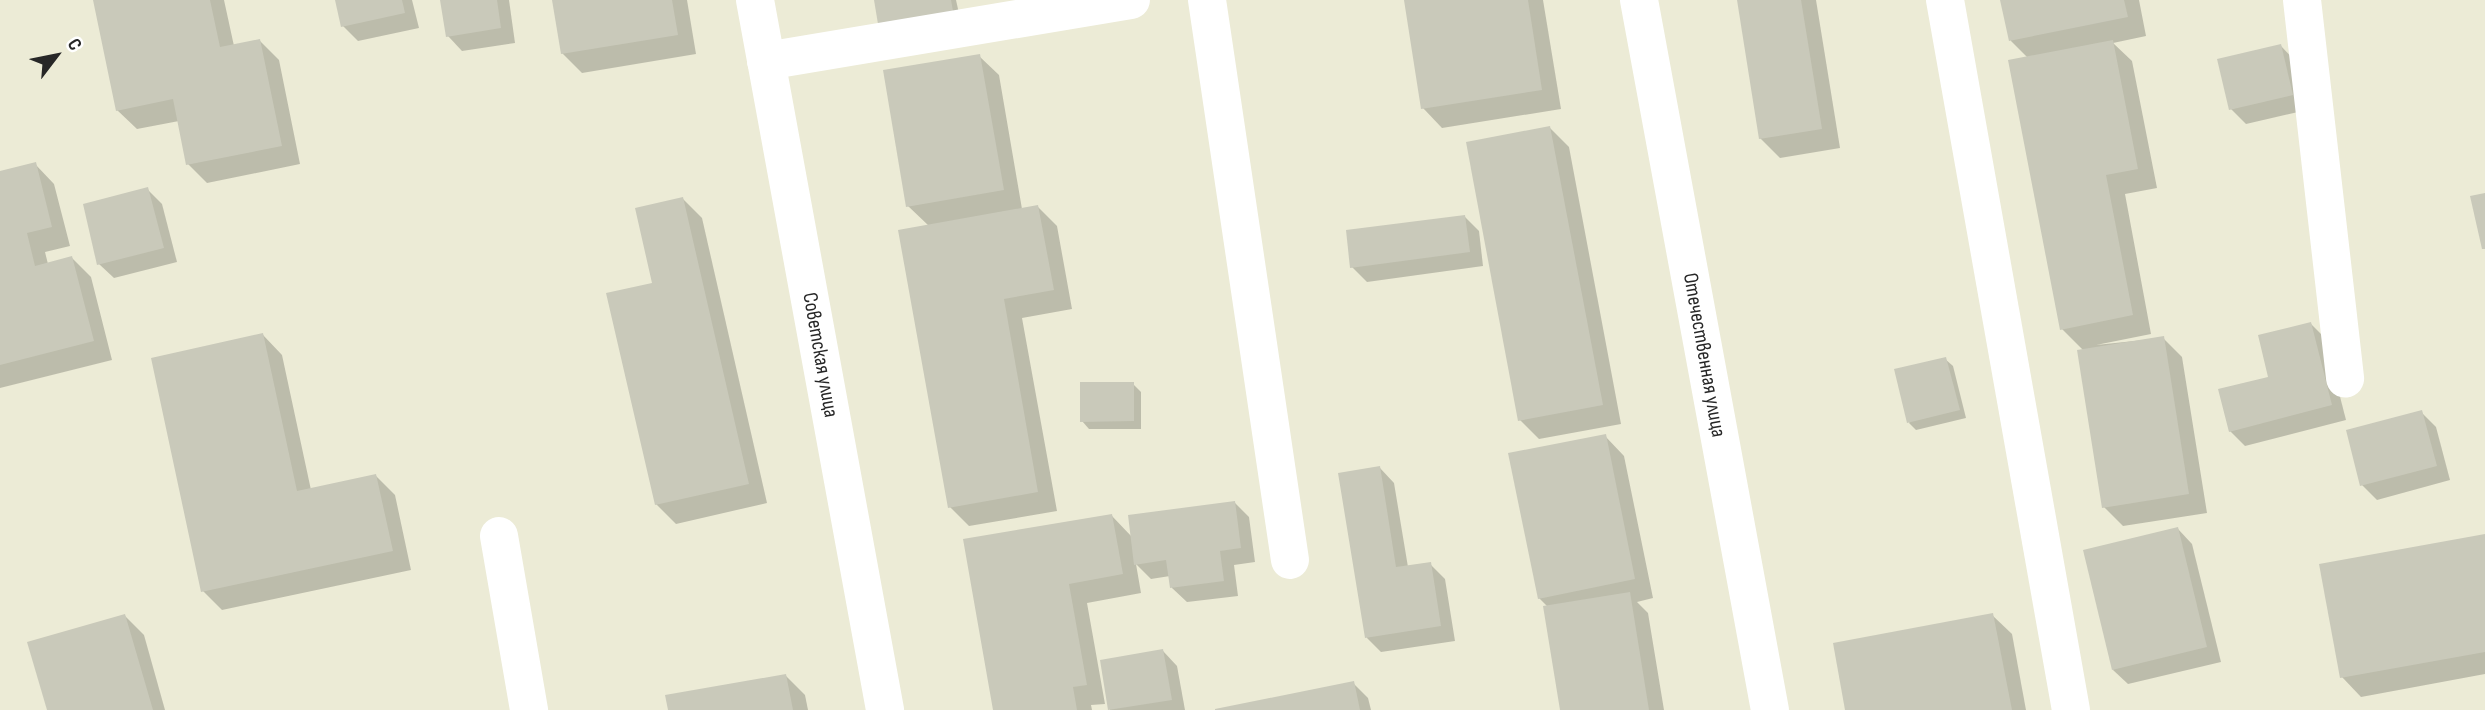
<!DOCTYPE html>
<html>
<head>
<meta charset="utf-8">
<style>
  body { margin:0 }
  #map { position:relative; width:2485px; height:710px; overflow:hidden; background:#ecebd6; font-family:"Sofia Sans Condensed",sans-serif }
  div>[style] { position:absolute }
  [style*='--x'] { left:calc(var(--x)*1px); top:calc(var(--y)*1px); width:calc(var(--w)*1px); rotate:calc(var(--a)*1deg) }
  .shadow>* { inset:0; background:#0003 }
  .building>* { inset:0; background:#c9c9ba }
  .minor>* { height:38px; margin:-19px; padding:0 19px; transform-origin:19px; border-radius:19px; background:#fff }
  span { translate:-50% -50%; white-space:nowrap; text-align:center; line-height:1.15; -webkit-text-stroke:5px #fff; paint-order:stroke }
  .street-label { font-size:21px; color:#272727 }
  .north { position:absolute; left:21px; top:21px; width:70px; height:70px; -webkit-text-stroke:5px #fff; paint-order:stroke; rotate:58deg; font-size:19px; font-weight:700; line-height:28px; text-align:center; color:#272727 }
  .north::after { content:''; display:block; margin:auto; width:24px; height:32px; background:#272727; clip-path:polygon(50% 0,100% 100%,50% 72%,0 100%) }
</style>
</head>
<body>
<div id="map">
  <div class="shadow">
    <i style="clip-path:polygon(95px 0,224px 0,234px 46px,260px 41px,279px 60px,300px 164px,207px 183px,188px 164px,179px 121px,137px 129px,117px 110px)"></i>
    <i style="clip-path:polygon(337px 0,412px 0,419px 28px,358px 41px,343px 26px)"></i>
    <i style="clip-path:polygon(442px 0,509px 0,515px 43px,462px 51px,448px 36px)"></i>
    <i style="clip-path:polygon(554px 0,687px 0,696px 54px,582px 73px,562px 53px)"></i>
    <i style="clip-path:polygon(876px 0,956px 0,960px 18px)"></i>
    <i style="clip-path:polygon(1406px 0,1543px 0,1561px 109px,1442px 128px,1423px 108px)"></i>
    <i style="clip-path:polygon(1738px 0,1816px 0,1840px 148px,1780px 158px,1760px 138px)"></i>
    <i style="clip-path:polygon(2002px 0,2139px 0,2146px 36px,2113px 43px,2132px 61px,2157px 188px,2125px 194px,2151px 334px,2096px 345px,2163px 338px,2182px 357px,2207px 513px,2123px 526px,2104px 507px,2084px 351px,2062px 329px,2028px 58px,2011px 41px)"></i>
    <i style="clip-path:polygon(2281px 46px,2295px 61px,2307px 110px,2246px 124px,2231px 109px)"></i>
    <i style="clip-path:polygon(979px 56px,999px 75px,1022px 209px,1038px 207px,1057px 226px,1072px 309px,1022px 318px,1057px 511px,969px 526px,950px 507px,929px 226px,908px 206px)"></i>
    <i style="clip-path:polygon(1550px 128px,1569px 147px,1621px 424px,1539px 439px,1520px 420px)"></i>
    <i style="clip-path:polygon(35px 164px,54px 184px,70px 246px,45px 252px,48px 264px,72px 258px,91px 277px,112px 360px,0 388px,0 173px)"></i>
    <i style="clip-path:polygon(147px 189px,162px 204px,177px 262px,114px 278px,99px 264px)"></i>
    <i style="clip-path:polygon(683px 199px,702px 218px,767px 503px,676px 524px,656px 504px,654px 284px)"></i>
    <i style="clip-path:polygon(1464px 216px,1479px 231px,1483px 266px,1367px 282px,1352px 267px)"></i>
    <i style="clip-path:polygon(2311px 324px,2325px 338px,2346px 420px,2245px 446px,2230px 431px)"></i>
    <i style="clip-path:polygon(263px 335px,282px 355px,311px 490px,376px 476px,395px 495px,411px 570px,222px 610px,203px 591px)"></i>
    <i style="clip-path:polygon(1945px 359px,1953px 366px,1966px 418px,1916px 430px,1909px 423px)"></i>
    <i style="clip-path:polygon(1133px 384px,1141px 392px,1141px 429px,1089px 429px,1082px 421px)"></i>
    <i style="clip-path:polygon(2421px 412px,2436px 427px,2450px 480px,2377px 500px,2362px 485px)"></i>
    <i style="clip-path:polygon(1605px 436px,1624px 456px,1653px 598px,1637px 602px,1648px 613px,1664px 710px,1562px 710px,1548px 607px,1539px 598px)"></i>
    <i style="clip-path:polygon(1380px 468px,1394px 483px,1408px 567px,1430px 564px,1445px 579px,1455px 641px,1381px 652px,1367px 638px)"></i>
    <i style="clip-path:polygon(1234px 502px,1249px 517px,1255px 562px,1234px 565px,1238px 596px,1187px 602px,1172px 588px,1170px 576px,1151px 579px,1136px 564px,1141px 593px,1087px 603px,1105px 704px,1091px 705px,1092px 710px,995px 710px,965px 541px,1112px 516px,1132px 537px)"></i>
    <i style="clip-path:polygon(2178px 529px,2192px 544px,2221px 662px,2128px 684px,2113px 670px)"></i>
    <i style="clip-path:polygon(2485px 535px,2485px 674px,2361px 697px,2342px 677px)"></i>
    <i style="clip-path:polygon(1992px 615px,2012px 634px,2026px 710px,1847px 710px)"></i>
    <i style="clip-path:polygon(125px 616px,144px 635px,165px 710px,49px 710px)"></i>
    <i style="clip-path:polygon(1163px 651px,1177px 666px,1185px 710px,1110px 710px,1102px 662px)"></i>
    <i style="clip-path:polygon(785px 675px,805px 695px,808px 710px,670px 710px)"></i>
    <i style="clip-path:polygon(1353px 683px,1368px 698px,1371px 710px,1218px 710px)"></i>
  </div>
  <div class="building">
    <i style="clip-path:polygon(93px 0,210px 0,220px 47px,260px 39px,282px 146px,186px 165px,173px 99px,116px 111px)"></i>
    <i style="clip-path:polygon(335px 0,402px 0,405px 13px,341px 27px)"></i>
    <i style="clip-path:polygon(440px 0,497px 0,501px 28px,446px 37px)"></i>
    <i style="clip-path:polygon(552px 0,672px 0,678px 35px,561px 54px)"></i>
    <i style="clip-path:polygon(874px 0,951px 0,953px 11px,878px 24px)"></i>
    <i style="clip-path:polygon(1404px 0,1528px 0,1542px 90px,1421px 109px)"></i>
    <i style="clip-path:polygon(1737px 0,1801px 0,1822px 129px,1759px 139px)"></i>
    <i style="clip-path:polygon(2000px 0,2124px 0,2128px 17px,2009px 41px)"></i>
    <i style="clip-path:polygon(2113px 40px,2138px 169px,2106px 175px,2133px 315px,2060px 330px,2008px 60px)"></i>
    <i style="clip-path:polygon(2281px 44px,2293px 95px,2229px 110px,2217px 59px)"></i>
    <i style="clip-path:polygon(980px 54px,1004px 190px,906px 207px,883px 70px)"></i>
    <i style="clip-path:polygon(1550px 126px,1603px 405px,1518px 421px,1466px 142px)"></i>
    <i style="clip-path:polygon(36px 162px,52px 227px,27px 233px,35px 266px,72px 256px,94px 341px,0 365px,0 171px)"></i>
    <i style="clip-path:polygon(148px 187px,164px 248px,97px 265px,83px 204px)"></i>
    <i style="clip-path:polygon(2485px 193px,2485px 249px,2482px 249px,2470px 196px)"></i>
    <i style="clip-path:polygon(683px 197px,749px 484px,655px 505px,606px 293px,652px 283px,635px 208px)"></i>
    <i style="clip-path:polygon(1038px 205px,1054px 290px,1004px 299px,1038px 492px,948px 508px,898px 230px)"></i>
    <i style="clip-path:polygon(1465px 215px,1470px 252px,1350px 268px,1346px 230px)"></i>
    <i style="clip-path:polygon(2311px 322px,2332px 405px,2229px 432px,2218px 389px,2268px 377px,2258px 335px)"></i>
    <i style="clip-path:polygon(263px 333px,297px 491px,376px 474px,393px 551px,201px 592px,151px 358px)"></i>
    <i style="clip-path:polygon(2164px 336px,2189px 494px,2102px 508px,2077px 350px)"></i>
    <i style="clip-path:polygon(1946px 357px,1960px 410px,1907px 423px,1894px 369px)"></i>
    <i style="clip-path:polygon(1080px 382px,1134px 382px,1134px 421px,1080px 422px)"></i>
    <i style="clip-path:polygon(2422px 410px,2437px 466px,2360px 486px,2346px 430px)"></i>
    <i style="clip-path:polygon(1606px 434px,1635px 579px,1538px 599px,1508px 453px)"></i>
    <i style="clip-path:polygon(1380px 466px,1396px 567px,1431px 562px,1441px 626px,1365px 638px,1338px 473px)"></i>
    <i style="clip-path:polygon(1235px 501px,1241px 548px,1220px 551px,1224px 581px,1170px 588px,1166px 560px,1134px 565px,1128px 515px)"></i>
    <i style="clip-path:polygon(1112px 514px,1123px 574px,1069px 584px,1087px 685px,1073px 687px,1077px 710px,993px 710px,963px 539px)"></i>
    <i style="clip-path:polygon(2178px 527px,2207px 647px,2112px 670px,2083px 550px)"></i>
    <i style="clip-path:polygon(2485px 534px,2485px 652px,2340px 678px,2319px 564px)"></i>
    <i style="clip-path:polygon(1630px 592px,1649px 710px,1560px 710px,1543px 606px)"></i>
    <i style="clip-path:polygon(1993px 613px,2012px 710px,1845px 710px,1833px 643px)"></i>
    <i style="clip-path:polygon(125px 614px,153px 710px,47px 710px,27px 642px)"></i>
    <i style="clip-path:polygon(1163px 649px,1172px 700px,1108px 710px,1100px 660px)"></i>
    <i style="clip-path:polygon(786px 674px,793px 710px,668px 710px,665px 695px)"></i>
    <i style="clip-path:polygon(1354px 681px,1360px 710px,1215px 710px,1215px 709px)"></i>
  </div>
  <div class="minor">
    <i style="--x:755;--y:0;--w:722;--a:79.62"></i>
    <i style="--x:1207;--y:0;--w:566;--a:81.57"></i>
    <i style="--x:1639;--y:0;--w:722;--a:79.55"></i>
    <i style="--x:1945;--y:0;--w:721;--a:79.94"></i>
    <i style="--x:2302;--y:0;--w:381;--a:83.5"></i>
    <i style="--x:766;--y:61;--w:370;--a:-9.5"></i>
    <i style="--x:499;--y:536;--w:177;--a:80.2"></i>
  </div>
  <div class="street-label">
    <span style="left:820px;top:355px;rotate:80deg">Советская улица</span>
    <span style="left:1704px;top:355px;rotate:80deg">Отечественная улица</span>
  </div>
  <div class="north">С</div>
</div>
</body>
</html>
